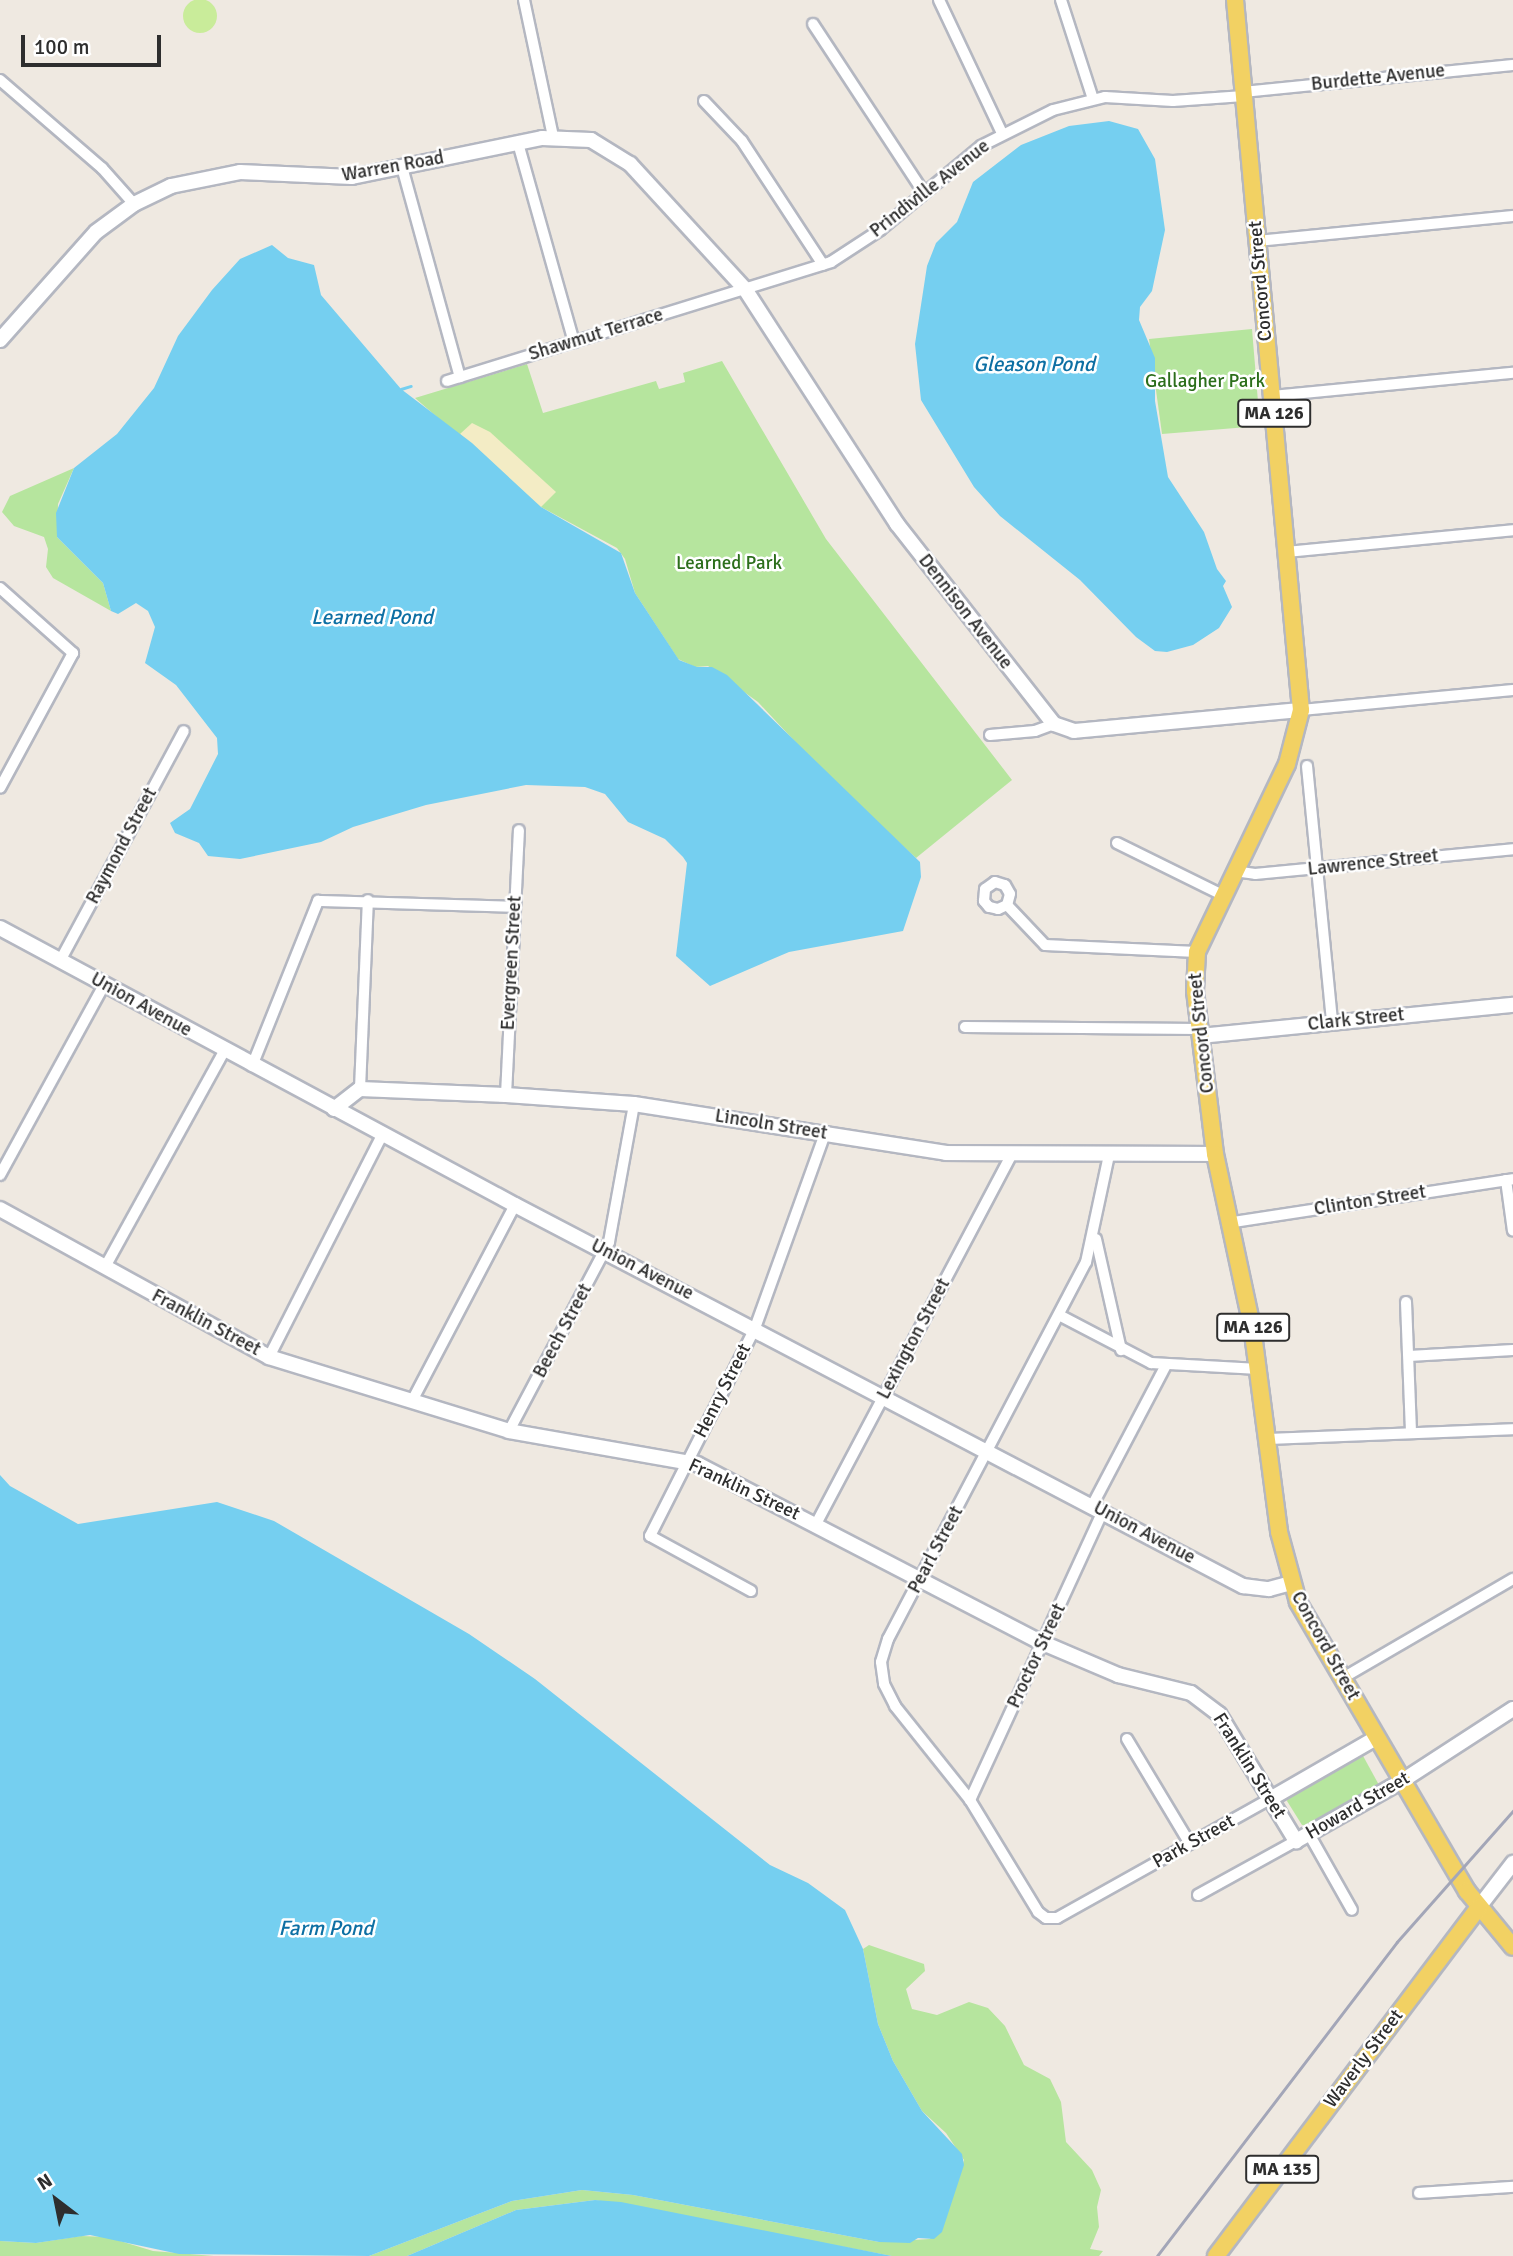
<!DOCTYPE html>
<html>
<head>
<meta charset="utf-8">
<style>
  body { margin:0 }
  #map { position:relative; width:1513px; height:2256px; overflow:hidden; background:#efe9e1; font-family:Signika,sans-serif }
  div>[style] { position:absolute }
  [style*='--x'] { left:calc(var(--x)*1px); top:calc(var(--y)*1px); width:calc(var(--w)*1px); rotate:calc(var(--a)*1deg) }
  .green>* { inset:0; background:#b6e59e }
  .sand>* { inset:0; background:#f3ecc5 }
  .pitch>* { inset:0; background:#c9ec9a }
  .round { border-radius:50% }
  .water>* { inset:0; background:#75cff0 }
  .stream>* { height:2.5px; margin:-1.25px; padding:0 1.25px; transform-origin:1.25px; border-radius:1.25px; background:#75cff0 }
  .roads { filter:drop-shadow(2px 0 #b4b7c1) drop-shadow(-2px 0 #b4b7c1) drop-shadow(0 2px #b4b7c1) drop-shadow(0 -2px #b4b7c1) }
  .street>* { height:10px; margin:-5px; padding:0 5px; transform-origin:5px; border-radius:5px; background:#fff }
  .secondary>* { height:14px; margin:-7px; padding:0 7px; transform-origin:7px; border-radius:7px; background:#fff }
  .primary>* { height:16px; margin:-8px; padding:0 8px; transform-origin:8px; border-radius:8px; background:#f2d163 }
  .rail>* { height:2.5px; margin:-1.25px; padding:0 1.25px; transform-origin:1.25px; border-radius:1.25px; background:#a3a6b8 }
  span { translate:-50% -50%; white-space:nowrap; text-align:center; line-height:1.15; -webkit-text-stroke:5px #fff; paint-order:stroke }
  .shield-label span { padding:2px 5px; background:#fff; border:2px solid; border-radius:5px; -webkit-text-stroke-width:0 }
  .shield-label { font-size:18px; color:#2e2e2e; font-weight:700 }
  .street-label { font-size:19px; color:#2e2e2e }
  .park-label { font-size:19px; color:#2c6e1b }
  .water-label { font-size:21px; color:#0d6fa3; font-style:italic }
  .north { position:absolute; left:21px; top:2165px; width:70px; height:70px; -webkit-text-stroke:5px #fff; paint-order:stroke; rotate:328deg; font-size:19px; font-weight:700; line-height:28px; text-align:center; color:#2e2e2e }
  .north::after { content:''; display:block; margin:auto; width:24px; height:32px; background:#2e2e2e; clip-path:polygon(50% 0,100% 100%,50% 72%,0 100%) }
  .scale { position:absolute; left:21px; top:35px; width:140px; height:32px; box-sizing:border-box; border:4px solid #2e2e2e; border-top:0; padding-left:9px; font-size:21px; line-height:24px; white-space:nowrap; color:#2e2e2e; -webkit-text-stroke:5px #fff; paint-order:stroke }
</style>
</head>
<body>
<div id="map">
  <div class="green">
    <i style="clip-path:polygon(1252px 329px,1260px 426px,1162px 434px,1149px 339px)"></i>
    <i style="clip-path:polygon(722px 361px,826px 539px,1012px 780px,916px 858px,830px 779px,758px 702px,708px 666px,695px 667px,678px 659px,635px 593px,625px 559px,617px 548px,541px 507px,415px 398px,527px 364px,543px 413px,656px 381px,659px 389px,685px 382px,683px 373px)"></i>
    <i style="clip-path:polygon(74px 468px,58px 504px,57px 537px,103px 583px,111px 611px,53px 578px,46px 567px,48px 549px,44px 537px,14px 526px,2px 512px,10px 496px)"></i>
    <i style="clip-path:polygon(1362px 1754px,1379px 1785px,1309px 1825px,1302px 1825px,1287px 1801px,1289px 1795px)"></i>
    <i style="clip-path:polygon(869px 1945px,924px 1964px,925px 1971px,906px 1989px,912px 2009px,937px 2015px,969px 2002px,988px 2008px,1005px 2026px,1024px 2065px,1050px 2079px,1061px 2102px,1066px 2142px,1092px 2170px,1101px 2190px,1097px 2207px,1099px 2227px,1090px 2249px,1103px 2251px,1099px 2256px,892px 2256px,595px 2200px,516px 2210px,407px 2256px,369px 2256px,512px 2201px,582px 2190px,633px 2195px,879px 2242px,930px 2239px,949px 2208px,964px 2160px,946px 2133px,922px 2111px,893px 2061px,878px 2024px,863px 1949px)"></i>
    <i style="clip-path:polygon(81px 2236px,107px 2237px,153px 2251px,214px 2256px,0 2256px,0 2241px,36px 2243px)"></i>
  </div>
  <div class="sand">
    <i style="clip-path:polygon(472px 423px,490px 432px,556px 492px,541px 507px,529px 497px,460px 434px)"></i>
  </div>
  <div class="pitch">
    <i class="round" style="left:183px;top:-1px;width:34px;height:34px"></i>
  </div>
  <div class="water">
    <i style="clip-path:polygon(1109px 121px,1138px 129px,1155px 159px,1165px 230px,1152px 291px,1140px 307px,1139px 320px,1155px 358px,1155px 401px,1168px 477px,1204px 532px,1217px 569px,1226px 581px,1223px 586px,1232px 607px,1219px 628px,1193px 645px,1167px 652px,1155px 651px,1136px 637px,1080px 580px,1000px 516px,974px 487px,921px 400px,915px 344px,927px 266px,936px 243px,957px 222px,973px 182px,1021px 145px,1069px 126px)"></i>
    <i style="clip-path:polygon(272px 245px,288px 258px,314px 265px,321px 295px,401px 389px,472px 443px,541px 507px,621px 553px,635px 593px,679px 660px,697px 667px,712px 667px,727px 675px,920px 862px,921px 877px,903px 931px,789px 952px,710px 986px,676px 956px,687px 863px,683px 857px,665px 839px,628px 822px,605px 794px,585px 787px,526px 785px,426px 805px,353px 827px,321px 842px,240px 859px,208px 856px,199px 843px,175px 833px,170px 823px,190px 809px,218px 754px,217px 738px,176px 685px,145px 663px,155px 627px,148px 611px,136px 603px,118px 614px,111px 611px,103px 583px,57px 537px,56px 513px,74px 468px,117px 434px,154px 388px,178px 336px,212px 290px,240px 259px)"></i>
    <i style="clip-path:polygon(0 1475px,10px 1486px,78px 1524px,217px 1502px,274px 1521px,469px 1634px,535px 1679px,770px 1865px,808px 1883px,845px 1910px,863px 1949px,878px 2024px,893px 2061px,922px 2111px,962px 2154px,964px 2165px,942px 2232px,934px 2239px,918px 2238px,910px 2243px,879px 2242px,633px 2195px,582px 2190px,512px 2201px,369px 2256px,179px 2254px,90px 2235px,36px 2243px,0 2241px)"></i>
    <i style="clip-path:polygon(595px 2200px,621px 2202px,892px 2256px,407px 2256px,516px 2210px)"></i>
  </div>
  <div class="stream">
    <i style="--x:401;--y:389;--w:10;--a:-17"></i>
  </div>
  <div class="roads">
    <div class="street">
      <i style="--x:524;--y:0;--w:139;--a:78"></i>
      <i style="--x:939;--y:0;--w:147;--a:64.7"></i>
      <i style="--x:1061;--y:0;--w:104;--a:72.1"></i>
      <i style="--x:813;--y:24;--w:202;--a:56.7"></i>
      <i style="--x:0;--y:80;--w:135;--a:40.8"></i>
      <i style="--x:102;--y:168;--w:48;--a:48.4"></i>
      <i style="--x:1243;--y:92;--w:271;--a:-5.7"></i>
      <i style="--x:704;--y:101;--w:55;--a:46.5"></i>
      <i style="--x:742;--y:141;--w:148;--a:56.8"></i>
      <i style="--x:518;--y:143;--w:207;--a:74.3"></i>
      <i style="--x:402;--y:167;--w:218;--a:74.6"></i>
      <i style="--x:1257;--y:241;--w:257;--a:-5.6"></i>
      <i style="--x:447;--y:381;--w:402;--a:-17.2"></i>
      <i style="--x:831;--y:262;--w:59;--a:-33.1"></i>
      <i style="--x:880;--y:230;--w:131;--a:-39.7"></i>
      <i style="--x:981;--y:146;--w:80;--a:-26.6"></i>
      <i style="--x:1053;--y:110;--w:54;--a:-14"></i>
      <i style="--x:1105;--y:97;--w:68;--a:3.4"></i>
      <i style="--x:1173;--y:101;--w:71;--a:-4"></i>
      <i style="--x:1272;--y:396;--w:242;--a:-5.5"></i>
      <i style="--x:1286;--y:552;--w:228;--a:-5.5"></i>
      <i style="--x:0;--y:588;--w:98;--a:41.7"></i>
      <i style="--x:73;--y:653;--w:153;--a:118.4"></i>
      <i style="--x:1301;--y:710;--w:213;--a:-5.4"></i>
      <i style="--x:990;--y:735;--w:45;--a:-5.1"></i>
      <i style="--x:1035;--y:731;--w:20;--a:-20"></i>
      <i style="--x:1307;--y:766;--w:258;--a:84.4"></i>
      <i style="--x:1117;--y:843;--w:117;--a:26.3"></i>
      <i style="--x:1234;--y:871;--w:21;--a:8"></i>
      <i style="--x:1255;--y:874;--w:259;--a:-5.5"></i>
      <i style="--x:1007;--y:905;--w:10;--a:156"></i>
      <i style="--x:998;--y:909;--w:9;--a:-167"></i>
      <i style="--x:989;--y:907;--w:8;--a:-130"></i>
      <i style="--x:984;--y:901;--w:12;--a:-85"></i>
      <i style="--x:985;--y:889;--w:12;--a:-35"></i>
      <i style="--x:995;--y:882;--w:10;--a:17"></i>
      <i style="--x:1005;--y:885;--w:10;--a:61"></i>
      <i style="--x:1010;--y:894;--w:11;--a:105"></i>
      <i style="--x:1007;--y:905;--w:55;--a:46.5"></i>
      <i style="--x:1045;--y:945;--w:152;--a:2.6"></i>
      <i style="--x:60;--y:961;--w:261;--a:-61.7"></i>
      <i style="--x:965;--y:1027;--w:234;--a:0.5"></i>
      <i style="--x:252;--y:1066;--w:178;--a:-68.2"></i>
      <i style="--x:318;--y:901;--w:197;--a:1.7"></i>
      <i style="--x:360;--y:1089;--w:189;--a:-87.6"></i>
      <i style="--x:506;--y:1095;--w:265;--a:-87.2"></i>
      <i style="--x:1109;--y:1155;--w:109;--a:102.1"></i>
      <i style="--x:1086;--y:1262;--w:426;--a:117.7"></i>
      <i style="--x:888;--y:1639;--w:24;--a:107"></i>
      <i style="--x:881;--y:1662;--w:22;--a:82"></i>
      <i style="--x:884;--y:1684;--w:25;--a:63"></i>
      <i style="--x:895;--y:1706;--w:120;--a:51.4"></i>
      <i style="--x:970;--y:1800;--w:131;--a:58.7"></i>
      <i style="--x:1038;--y:1912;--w:10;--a:37"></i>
      <i style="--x:1046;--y:1918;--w:11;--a:0"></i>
      <i style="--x:1057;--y:1918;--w:244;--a:-29.2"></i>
      <i style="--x:0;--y:1175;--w:217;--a:-61.3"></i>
      <i style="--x:1506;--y:1180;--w:51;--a:82.2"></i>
      <i style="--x:1227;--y:1223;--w:289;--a:-8.7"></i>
      <i style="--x:1096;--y:1239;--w:114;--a:77.3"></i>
      <i style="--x:105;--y:1267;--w:247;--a:-61.1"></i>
      <i style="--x:1406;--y:1302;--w:130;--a:87.8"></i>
      <i style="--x:1059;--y:1315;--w:104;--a:27.6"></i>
      <i style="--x:1151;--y:1363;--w:108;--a:3.2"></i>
      <i style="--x:1409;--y:1356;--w:104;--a:-3.3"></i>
      <i style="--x:269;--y:1357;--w:249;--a:-63"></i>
      <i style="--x:412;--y:1401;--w:221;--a:-62.3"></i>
      <i style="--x:509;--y:1431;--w:214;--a:-62.1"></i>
      <i style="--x:609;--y:1242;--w:140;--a:-79.7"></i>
      <i style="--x:1267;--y:1439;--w:246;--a:-2.3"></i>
      <i style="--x:1092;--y:1506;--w:157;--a:-62.3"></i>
      <i style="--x:816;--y:1524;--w:419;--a:-62.1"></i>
      <i style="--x:751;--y:1591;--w:115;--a:-151.4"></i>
      <i style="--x:650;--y:1536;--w:233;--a:-63.2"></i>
      <i style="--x:755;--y:1328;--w:206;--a:-70.2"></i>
      <i style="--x:1341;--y:1679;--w:199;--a:-30.2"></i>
      <i style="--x:1127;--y:1739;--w:122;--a:59"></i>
      <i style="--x:970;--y:1800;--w:318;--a:-65.3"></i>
      <i style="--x:1309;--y:1834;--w:87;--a:60.5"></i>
      <i style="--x:1198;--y:1895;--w:112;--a:-28.9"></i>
      <i style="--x:1419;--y:2193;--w:94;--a:-3.7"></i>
    </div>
    <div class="secondary">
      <i style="--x:0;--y:340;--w:144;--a:-48.4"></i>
      <i style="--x:96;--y:232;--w:47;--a:-36.4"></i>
      <i style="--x:134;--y:204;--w:41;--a:-25.9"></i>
      <i style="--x:171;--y:186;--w:70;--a:-11.5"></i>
      <i style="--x:240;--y:172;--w:112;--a:2.6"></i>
      <i style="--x:352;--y:177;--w:194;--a:-11.6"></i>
      <i style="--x:542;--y:138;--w:49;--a:2.3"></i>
      <i style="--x:591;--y:140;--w:46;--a:31.6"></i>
      <i style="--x:630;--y:164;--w:170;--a:47.4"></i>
      <i style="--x:745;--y:289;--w:280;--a:57.1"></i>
      <i style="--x:897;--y:524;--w:254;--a:51.9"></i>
      <i style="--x:1054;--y:724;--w:21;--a:19"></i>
      <i style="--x:1074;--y:731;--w:228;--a:-5.3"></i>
      <i style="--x:0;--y:928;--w:585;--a:28.27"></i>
      <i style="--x:515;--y:1205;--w:822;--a:27.63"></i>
      <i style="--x:1243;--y:1586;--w:26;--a:7"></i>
      <i style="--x:1269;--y:1589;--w:23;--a:-15"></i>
      <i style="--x:1200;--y:1036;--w:315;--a:-5.7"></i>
      <i style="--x:334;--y:1109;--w:33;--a:-38"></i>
      <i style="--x:360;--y:1089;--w:146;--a:2.4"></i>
      <i style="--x:506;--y:1095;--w:128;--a:4"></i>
      <i style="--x:634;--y:1104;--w:316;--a:8.9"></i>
      <i style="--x:946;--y:1153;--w:269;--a:0.2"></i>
      <i style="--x:0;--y:1209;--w:307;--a:28.8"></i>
      <i style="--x:269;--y:1357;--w:251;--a:17.1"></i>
      <i style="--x:509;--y:1431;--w:191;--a:10"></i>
      <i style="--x:697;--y:1464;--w:390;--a:27.4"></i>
      <i style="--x:1043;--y:1643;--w:82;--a:23.1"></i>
      <i style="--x:1118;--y:1675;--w:75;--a:13.9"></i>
      <i style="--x:1191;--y:1693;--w:35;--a:37"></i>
      <i style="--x:1219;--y:1714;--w:149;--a:58.8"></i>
      <i style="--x:1296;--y:1841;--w:122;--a:-29.5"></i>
      <i style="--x:1402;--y:1781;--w:132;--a:-33"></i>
      <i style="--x:1270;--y:1799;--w:122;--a:-29.9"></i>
      <i style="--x:1479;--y:1907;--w:56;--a:-52.3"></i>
    </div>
    <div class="primary">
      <i style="--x:1235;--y:0;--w:713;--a:84.69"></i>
      <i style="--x:1301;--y:710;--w:56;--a:104.5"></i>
      <i style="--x:1287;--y:764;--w:208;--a:115.6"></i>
      <i style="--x:1197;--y:952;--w:39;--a:93"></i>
      <i style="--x:1195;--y:991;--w:164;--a:83"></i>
      <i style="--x:1215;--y:1154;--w:176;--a:77.9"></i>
      <i style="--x:1252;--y:1326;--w:208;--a:82.5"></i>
      <i style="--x:1279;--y:1532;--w:73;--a:74.8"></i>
      <i style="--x:1298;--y:1602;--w:335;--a:59.7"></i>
      <i style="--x:1467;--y:1891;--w:72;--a:50.6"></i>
      <i style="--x:1216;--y:2256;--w:437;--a:-53"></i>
    </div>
  </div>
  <div class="rail">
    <i style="--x:1157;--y:2256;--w:395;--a:-52.6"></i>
    <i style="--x:1397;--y:1942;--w:175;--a:-48.5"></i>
  </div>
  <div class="shield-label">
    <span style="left:1274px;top:413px">MA 126</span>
    <span style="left:1253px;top:1327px">MA 126</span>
    <span style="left:1282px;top:2169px">MA 135</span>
  </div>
  <div class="street-label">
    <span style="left:1378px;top:78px;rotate:-6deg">Burdette Avenue</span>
    <span style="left:393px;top:167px;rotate:-10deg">Warren Road</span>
    <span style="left:930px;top:189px;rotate:-38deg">Prindiville Avenue</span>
    <span style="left:1261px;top:281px;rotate:-95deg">Concord Street</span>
    <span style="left:596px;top:335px;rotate:-17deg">Shawmut Terrace</span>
    <span style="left:965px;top:612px;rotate:52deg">Dennison Avenue</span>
    <span style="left:122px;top:846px;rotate:-62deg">Raymond Street</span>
    <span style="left:1373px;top:863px;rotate:-6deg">Lawrence Street</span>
    <span style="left:512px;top:963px;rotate:-87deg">Evergreen Street</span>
    <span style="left:141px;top:1005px;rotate:29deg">Union Avenue</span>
    <span style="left:1356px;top:1020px;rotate:-6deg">Clark Street</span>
    <span style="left:1202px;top:1033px;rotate:-96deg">Concord Street</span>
    <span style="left:771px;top:1125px;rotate:9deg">Lincoln Street</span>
    <span style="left:1370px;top:1201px;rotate:-9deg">Clinton Street</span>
    <span style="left:642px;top:1270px;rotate:27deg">Union Avenue</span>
    <span style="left:206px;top:1323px;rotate:28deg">Franklin Street</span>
    <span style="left:563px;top:1331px;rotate:-62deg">Beech Street</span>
    <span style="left:914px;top:1339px;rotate:-62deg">Lexington Street</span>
    <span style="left:723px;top:1391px;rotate:-63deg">Henry Street</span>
    <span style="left:744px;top:1490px;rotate:25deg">Franklin Street</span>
    <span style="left:1144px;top:1533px;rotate:28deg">Union Avenue</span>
    <span style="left:936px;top:1550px;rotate:-62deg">Pearl Street</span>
    <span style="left:1325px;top:1646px;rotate:61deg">Concord Street</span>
    <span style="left:1037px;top:1656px;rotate:-65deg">Proctor Street</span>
    <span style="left:1249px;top:1766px;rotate:58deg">Franklin Street</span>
    <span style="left:1358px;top:1806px;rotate:-30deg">Howard Street</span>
    <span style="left:1194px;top:1842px;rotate:-29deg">Park Street</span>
    <span style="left:1364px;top:2059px;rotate:-53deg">Waverly Street</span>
  </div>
  <div class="park-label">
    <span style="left:1205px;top:382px">Gallagher Park</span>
    <span style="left:729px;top:564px">Learned Park</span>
  </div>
  <div class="water-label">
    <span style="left:1034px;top:364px">Gleason Pond</span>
    <span style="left:372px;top:617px">Learned Pond</span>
    <span style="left:326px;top:1928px">Farm Pond</span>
  </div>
  <div class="north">N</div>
  <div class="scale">100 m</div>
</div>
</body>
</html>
